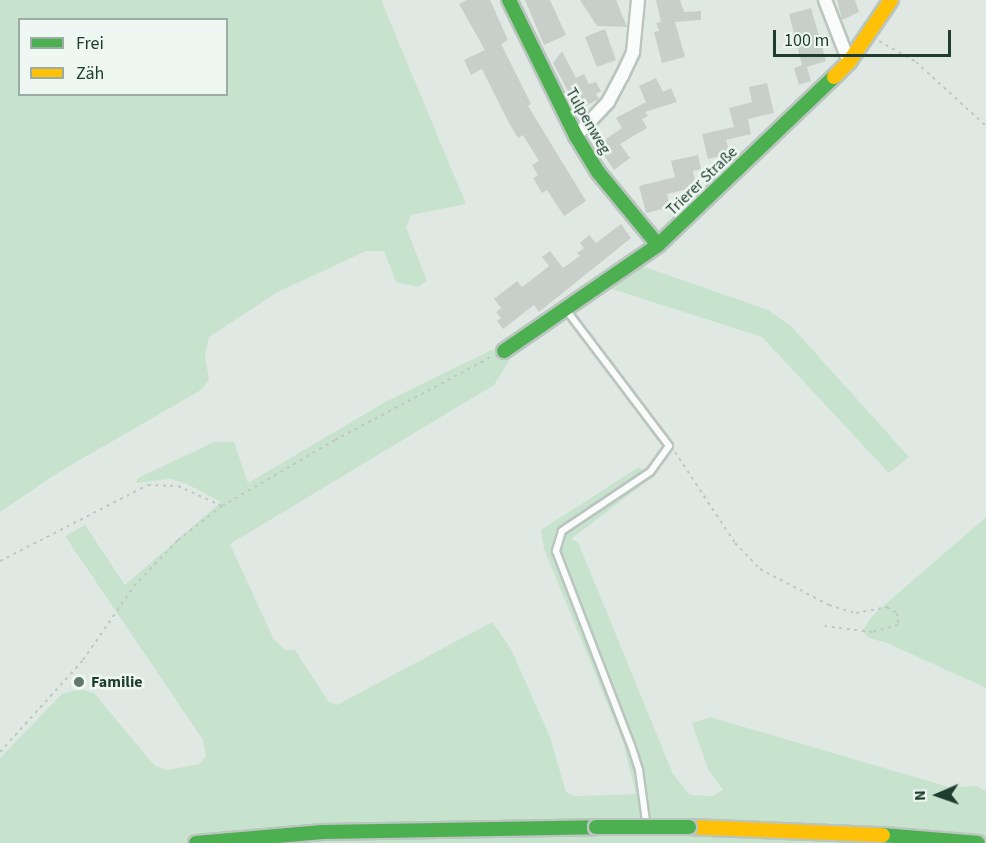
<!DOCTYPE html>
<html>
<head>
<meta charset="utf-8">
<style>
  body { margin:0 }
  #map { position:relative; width:986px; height:843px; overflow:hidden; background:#e0e8e4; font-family:"Source Sans 3",sans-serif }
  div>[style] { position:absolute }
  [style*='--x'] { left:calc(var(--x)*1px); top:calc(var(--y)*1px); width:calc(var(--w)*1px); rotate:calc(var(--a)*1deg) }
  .green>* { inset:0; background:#c8e3cd }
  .building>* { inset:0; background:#c8cfcb }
  .path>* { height:2px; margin-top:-1px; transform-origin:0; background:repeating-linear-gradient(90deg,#bec8c4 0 3px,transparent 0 7.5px) }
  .roads { filter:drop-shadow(2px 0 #bac5bf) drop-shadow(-2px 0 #bac5bf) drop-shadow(0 2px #bac5bf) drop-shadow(0 -2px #bac5bf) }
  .lane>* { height:6px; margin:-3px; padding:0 3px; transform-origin:3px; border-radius:3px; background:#fafcfb }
  .street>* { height:12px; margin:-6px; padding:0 6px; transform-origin:6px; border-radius:6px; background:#fafcfb }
  .fast>* { height:14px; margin:-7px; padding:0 7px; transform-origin:7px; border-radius:7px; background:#4caf50 }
  .slow>* { height:14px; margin:-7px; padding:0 7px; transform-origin:7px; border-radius:7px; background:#ffc107 }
  .bridges { filter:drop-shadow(2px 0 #bac5c0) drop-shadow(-2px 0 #bac5c0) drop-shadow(0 2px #bac5c0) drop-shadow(0 -2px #bac5c0) }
  .fast-bridge>* { height:14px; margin:-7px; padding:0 7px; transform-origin:7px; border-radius:7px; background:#4caf50 }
  .dots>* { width:16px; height:16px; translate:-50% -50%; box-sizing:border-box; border:3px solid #eef7f1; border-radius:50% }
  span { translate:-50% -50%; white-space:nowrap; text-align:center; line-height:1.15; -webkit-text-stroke:5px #eef7f1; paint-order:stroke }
  .street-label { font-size:16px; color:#1e3c30 }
  .poi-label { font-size:16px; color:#1e3c30; font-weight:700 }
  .left { translate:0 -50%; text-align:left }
  .legend { position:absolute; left:18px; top:18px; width:210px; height:78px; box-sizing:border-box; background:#eef7f1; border:2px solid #9baca4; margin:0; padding:8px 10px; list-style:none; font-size:18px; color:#1e3c30 }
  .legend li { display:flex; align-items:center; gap:12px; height:30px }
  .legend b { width:30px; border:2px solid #9baca4 }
  .north { position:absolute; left:908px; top:765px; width:60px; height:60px; -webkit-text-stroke:4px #eef7f1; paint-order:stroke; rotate:268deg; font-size:16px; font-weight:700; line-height:24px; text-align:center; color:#1e3c30 }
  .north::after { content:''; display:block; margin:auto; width:21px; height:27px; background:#1e3c30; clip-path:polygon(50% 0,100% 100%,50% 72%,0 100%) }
  .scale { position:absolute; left:773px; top:30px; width:178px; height:27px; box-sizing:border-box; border:3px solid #1e3c30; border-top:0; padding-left:8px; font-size:18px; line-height:21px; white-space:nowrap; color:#1e3c30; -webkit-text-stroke:4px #eef7f1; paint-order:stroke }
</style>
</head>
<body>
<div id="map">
  <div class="green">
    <i style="clip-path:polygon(evenodd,0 0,381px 0,466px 204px,411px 215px,406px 227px,427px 281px,418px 287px,396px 282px,384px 251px,366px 251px,276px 293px,209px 337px,205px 356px,209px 380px,201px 390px,59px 472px,0 512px,0 0,20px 20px,226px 20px,226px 94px,20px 94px,20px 20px)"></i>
    <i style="clip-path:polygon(639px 265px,768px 310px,791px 326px,909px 457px,889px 473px,762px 337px,609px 288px)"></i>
    <i style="clip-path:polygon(502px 345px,509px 361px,494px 385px,230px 544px,274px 640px,286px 650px,295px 650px,328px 701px,337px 705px,492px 622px,511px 649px,550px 737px,566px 792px,574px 796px,636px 794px,623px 742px,544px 549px,541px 530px,639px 467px,650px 479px,571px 539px,578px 542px,673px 774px,690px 795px,712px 796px,723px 790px,708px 769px,692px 723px,710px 717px,949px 787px,976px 786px,986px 791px,986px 843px,0 843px,0 758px,62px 694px,80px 689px,94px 693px,154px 765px,167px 770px,200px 764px,206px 756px,203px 740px,65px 536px,85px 525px,125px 585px,221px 502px,185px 483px,170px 479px,136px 483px,138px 478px,214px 442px,234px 442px,248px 483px,387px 401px)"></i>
    <i style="clip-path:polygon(986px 517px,986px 688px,887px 643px,869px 638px,862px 631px,873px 615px)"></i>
  </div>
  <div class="building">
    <i style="clip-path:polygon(467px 0,490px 0,508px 40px,501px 44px,531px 104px,528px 106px,586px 201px,564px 216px,547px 190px,542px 193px,533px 178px,538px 175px,532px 165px,539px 161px,523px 135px,518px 138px,509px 123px,482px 69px,471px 75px,464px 60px,485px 50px,459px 4px)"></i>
    <i style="clip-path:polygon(525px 0,550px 0,566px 35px,544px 45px)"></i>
    <i style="clip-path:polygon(580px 0,616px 0,627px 27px,597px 26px)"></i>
    <i style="clip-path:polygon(656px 0,680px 0,684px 12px,701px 11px,701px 20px,675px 22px,685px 57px,662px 63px,654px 32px,659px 31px,656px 23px,661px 22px)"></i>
    <i style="clip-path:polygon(837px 0,855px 0,859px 12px,842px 20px)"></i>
    <i style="clip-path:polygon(811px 8px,826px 61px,807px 67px,811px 81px,799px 85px,794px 68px,802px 65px,789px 14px)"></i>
    <i style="clip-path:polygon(605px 29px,616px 60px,597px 67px,585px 37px)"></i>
    <i style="clip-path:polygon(562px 51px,576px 78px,584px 74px,589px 84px,596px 82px,601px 91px,596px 94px,599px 99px,578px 110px,553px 63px)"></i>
    <i style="clip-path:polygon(656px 78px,663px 92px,671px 88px,677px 102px,645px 112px,648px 116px,642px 119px,647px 128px,620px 144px,630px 158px,614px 170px,597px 145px,622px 128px,616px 118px,646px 102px,639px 86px)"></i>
    <i style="clip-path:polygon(767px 83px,774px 113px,748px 119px,751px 134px,726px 140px,730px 154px,708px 159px,702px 134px,734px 127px,729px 108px,752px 102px,749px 87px)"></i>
    <i style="clip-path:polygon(698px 155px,701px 169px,693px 171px,696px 187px,667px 194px,670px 207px,646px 213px,639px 186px,675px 177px,671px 161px)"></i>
    <i style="clip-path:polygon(621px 224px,631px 238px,539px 312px,534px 305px,503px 329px,497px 321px,501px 318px,496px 312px,501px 308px,494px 299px,517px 281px,522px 287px,549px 266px,542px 257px,550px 251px,563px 268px,580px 256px,577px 253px,584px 248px,580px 243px,589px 235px,596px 243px)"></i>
  </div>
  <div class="path">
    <i style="--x:879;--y:41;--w:43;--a:29.6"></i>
    <i style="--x:916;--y:62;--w:95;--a:42.4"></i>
    <i style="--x:675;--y:452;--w:109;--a:56.6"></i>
    <i style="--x:735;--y:543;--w:36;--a:46"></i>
    <i style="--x:760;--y:569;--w:78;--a:27.6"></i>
    <i style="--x:829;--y:605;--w:28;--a:17"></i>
    <i style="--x:856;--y:613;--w:32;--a:-11"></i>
    <i style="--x:887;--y:607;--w:12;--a:31"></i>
    <i style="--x:897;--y:613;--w:12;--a:85"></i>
    <i style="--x:898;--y:625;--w:27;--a:165"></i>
    <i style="--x:872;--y:632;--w:48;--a:-172.9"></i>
    <i style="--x:0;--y:561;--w:166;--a:-27.2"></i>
    <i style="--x:148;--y:485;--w:30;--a:2"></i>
    <i style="--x:178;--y:486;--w:48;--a:24.4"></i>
    <i style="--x:0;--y:752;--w:124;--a:-47.9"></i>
    <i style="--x:83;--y:660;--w:90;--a:-55.4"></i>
    <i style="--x:134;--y:586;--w:64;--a:-46.3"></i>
    <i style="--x:178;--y:540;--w:56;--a:-37.7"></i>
    <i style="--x:222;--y:506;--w:131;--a:-30.3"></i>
    <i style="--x:335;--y:440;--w:179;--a:-28"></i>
  </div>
  <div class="roads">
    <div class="lane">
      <i style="--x:567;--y:311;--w:169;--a:52.9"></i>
      <i style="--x:669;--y:446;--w:32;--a:126"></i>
      <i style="--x:650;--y:472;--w:106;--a:146.2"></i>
      <i style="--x:562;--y:531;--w:21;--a:107"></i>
      <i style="--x:556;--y:551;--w:208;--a:68.9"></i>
      <i style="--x:631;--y:745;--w:26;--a:72"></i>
      <i style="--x:639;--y:770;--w:51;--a:82.2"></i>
    </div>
    <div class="street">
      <i style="--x:825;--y:0;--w:66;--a:68.8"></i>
      <i style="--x:576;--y:136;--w:47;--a:-46.7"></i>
      <i style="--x:608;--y:102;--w:30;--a:-62"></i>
      <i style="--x:622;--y:76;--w:26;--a:-65"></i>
      <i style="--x:633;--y:52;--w:52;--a:-84.5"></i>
    </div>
    <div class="fast">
      <i style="--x:509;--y:0;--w:152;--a:63.8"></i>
      <i style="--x:576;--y:136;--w:42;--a:58.6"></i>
      <i style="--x:598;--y:172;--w:94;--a:50.6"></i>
      <i style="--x:504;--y:351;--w:187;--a:-34.5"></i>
      <i style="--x:658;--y:245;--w:243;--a:-43.7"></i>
      <i style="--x:883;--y:835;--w:95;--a:4.8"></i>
      <i style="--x:196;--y:843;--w:127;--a:-5"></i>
      <i style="--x:323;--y:832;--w:273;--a:-1"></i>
    </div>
    <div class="slow">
      <i style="--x:834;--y:77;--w:21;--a:-45"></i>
      <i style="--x:849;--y:62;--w:75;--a:-55.9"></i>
      <i style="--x:689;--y:827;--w:194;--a:2.4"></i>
    </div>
  </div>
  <div class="bridges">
    <div class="fast-bridge">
      <i style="--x:596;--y:827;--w:93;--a:0"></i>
    </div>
  </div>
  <div class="dots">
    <i style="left:79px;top:682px;background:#62786f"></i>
  </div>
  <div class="street-label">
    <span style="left:588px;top:121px;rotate:60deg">Tulpenweg</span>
    <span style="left:702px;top:181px;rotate:-44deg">Trierer Straße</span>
  </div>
  <div class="poi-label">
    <span class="left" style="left:91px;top:682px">Familie</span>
  </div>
  <ul class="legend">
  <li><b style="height:8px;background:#4caf50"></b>Frei</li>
  <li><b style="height:8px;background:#ffc107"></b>Zäh</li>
  </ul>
  <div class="north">N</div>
  <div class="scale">100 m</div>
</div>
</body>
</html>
